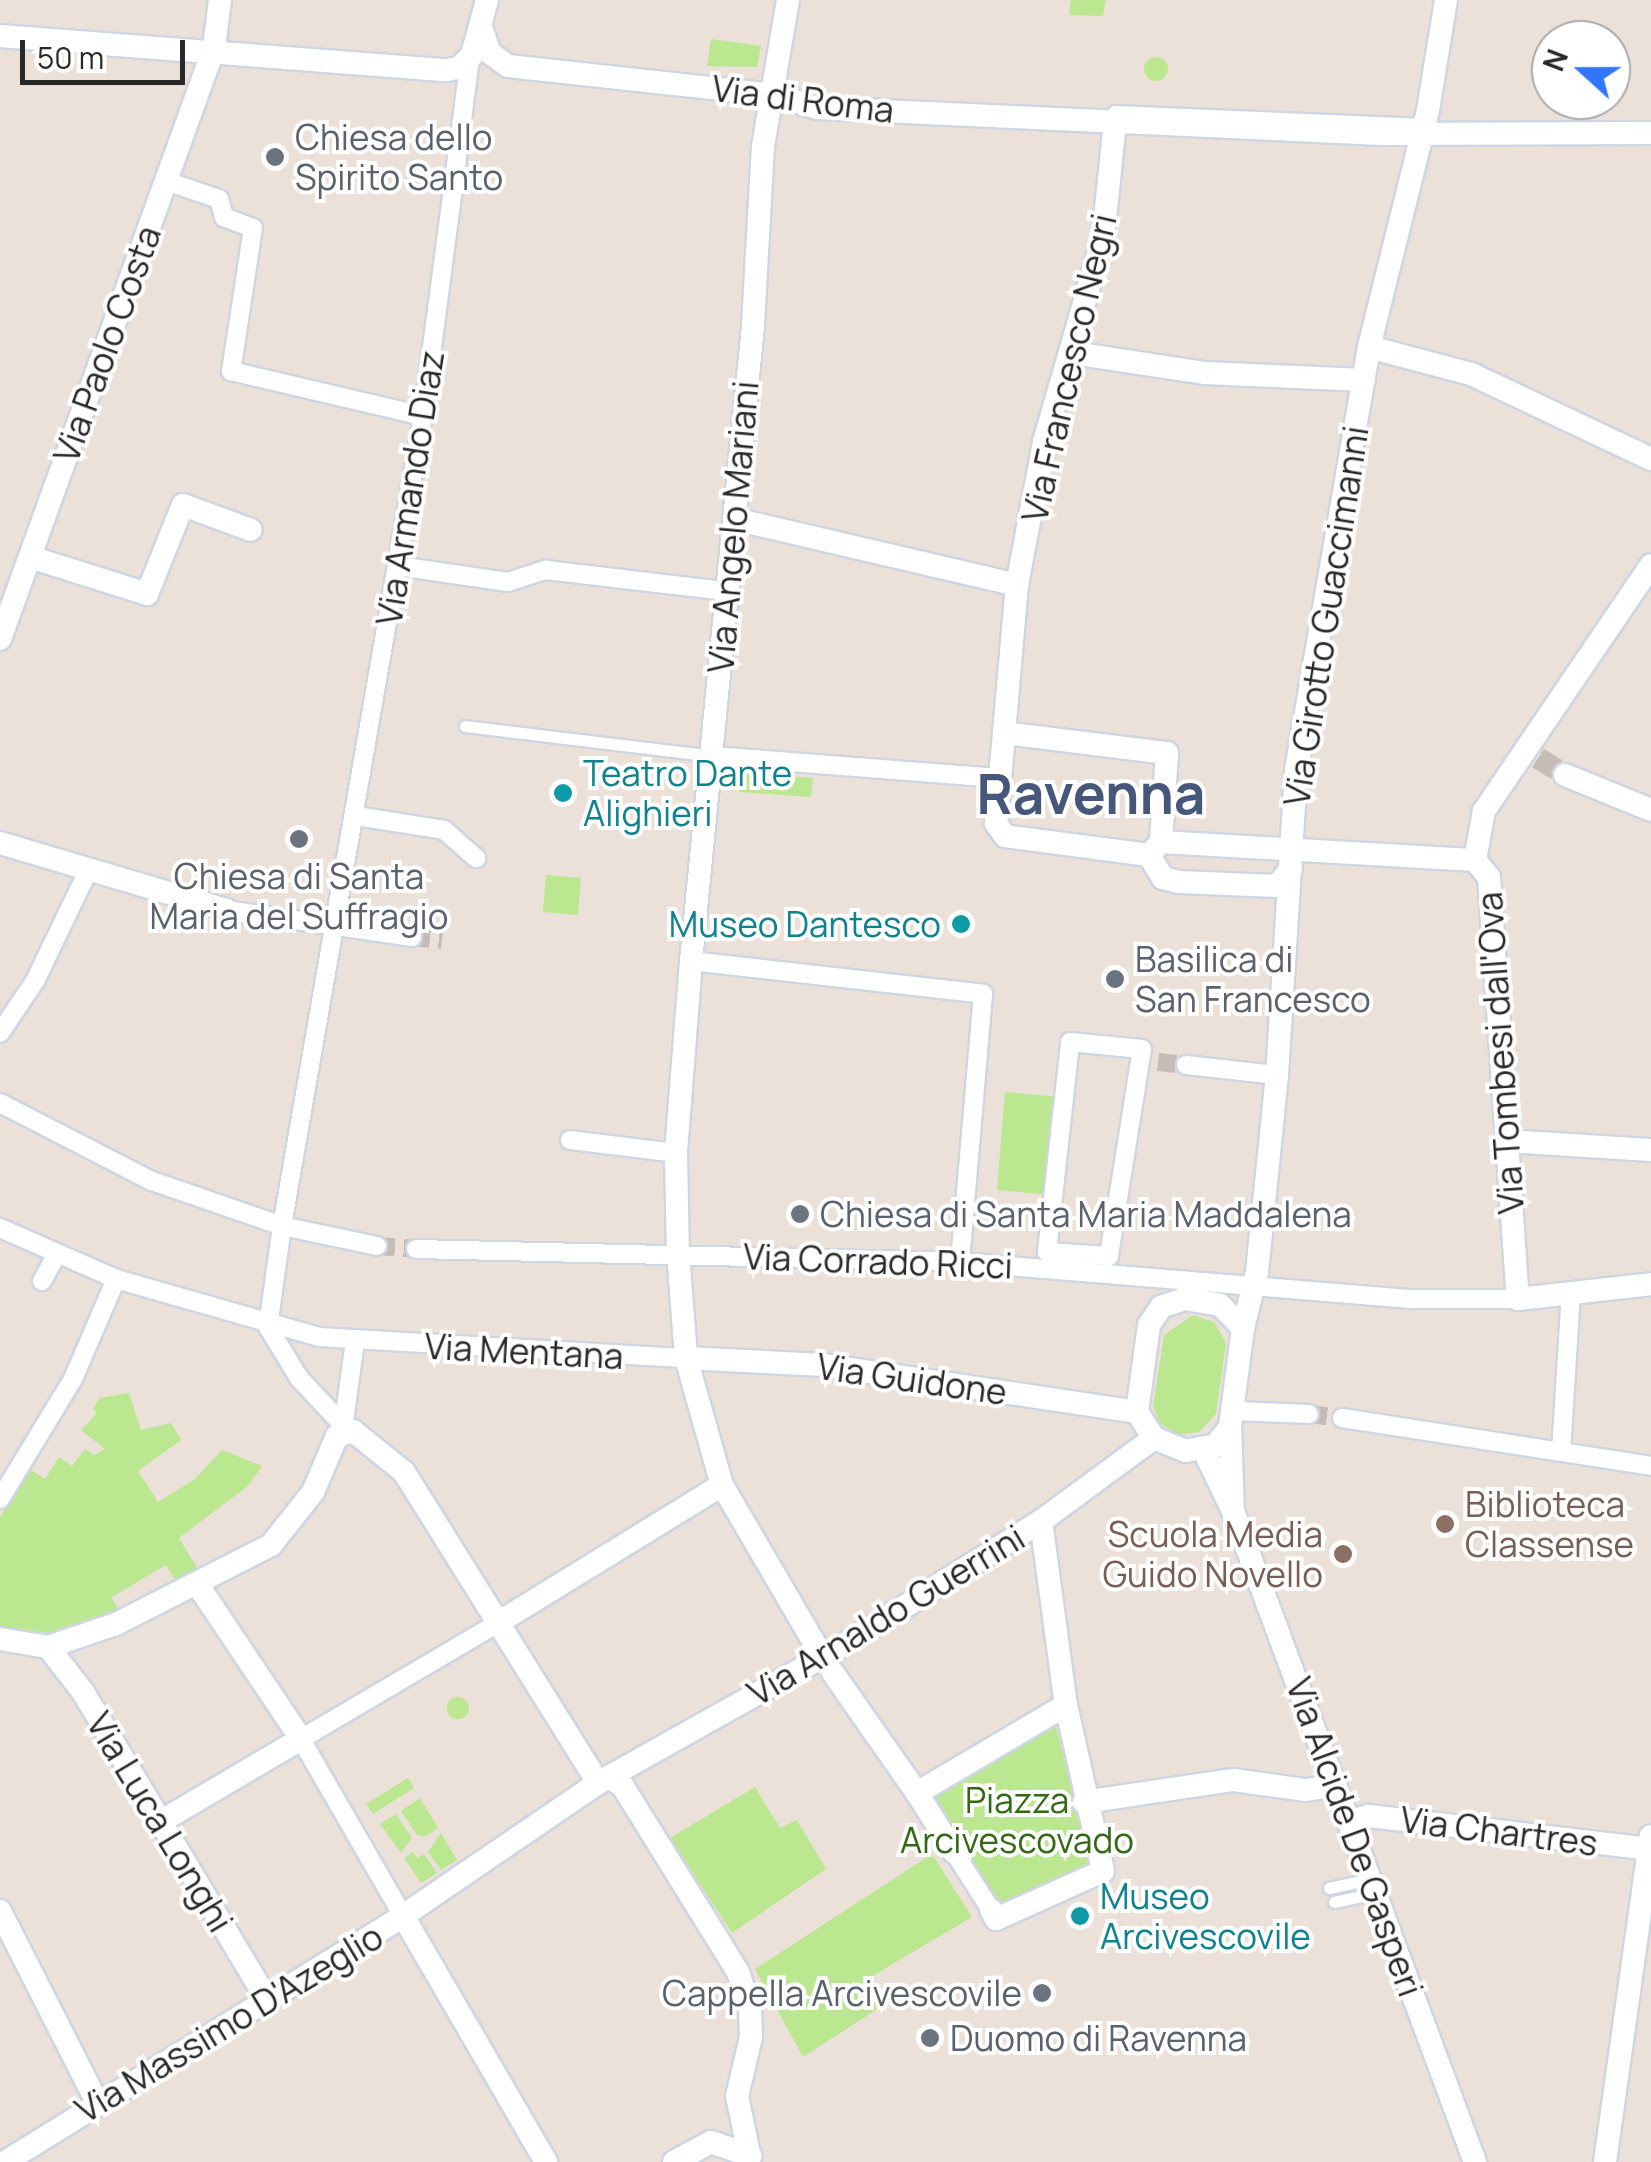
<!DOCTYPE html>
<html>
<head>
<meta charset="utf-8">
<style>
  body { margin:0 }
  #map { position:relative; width:1651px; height:2162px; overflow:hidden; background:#ece1d8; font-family:Manrope,sans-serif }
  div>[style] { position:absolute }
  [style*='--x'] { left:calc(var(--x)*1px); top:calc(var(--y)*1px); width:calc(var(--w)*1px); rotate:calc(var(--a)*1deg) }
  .green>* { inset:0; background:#bae790 }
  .round { border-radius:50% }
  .pedestrian-tunnel>* { height:18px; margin-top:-9px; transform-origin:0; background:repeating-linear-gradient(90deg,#c5bcb5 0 18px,transparent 0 27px) }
  .minor-tunnel>* { height:22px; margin-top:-11px; transform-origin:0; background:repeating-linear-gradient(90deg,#c5bcb5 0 22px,transparent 0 33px) }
  .roads { filter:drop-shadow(2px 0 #ced5e3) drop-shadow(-2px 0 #ced5e3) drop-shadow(0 2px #ced5e3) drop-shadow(0 -2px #ced5e3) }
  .service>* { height:11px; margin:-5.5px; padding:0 5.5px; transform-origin:5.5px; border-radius:5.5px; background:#fff }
  .pedestrian>* { height:18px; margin:-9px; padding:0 9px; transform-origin:9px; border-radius:9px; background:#fff }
  .minor>* { height:22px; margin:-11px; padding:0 11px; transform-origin:11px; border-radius:11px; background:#fff }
  .dots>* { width:28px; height:28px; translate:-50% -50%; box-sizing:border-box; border:5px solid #fff; border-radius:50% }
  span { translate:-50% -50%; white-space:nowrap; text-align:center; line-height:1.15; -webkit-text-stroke:8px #fff; paint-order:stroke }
  .street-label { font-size:35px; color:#282828 }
  .worship-label { font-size:35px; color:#5b616d }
  .left { translate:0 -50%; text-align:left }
  .right { translate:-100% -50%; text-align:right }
  .culture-label { font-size:35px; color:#0d838f }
  .education-label { font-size:35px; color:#785e54 }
  .park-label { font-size:35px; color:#326914 }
  .town-label { font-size:55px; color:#46577b; font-weight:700 }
  .north { position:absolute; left:1531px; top:20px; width:100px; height:100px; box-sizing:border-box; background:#fff; border:2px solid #a9a9a9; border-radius:50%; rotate:291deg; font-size:28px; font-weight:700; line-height:40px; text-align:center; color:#282828 }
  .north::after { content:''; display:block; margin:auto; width:35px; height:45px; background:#3275ff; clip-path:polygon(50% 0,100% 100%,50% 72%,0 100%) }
  .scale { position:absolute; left:20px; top:40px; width:165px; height:45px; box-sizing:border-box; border:5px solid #282828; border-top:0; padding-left:12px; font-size:30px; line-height:35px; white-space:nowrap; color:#282828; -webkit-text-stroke:8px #fff; paint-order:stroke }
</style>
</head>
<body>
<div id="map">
  <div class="green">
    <i style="clip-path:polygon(1071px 0,1106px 0,1103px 16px,1069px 15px)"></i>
    <i style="clip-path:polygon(711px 39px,761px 46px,757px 67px,707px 66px)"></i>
    <i class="round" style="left:1144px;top:57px;width:24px;height:24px"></i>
    <i style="clip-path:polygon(740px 773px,813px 778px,811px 797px,739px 792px)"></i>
    <i style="clip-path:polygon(546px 875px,581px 878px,578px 915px,543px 912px)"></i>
    <i style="clip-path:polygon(1005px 1092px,1060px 1097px,1048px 1195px,997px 1190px)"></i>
    <i style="clip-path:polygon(1193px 1315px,1214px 1322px,1226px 1343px,1216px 1414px,1199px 1432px,1178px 1435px,1160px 1423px,1153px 1406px,1164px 1335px)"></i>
    <i style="clip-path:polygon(129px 1393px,141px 1430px,171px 1423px,181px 1440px,138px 1471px,158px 1502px,195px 1479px,222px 1450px,262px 1466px,248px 1486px,179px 1538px,199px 1571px,177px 1583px,166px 1565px,112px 1597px,119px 1612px,55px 1634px,0 1626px,0 1517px,29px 1469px,45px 1479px,59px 1457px,72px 1466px,85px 1449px,94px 1455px,105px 1449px,81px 1430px,97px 1413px,93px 1409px,99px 1398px)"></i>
    <i class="round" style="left:447px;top:1697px;width:22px;height:22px"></i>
    <i style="clip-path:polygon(1056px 1726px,1091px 1864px,999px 1906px,930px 1793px)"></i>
    <i style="clip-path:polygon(408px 1778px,414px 1788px,373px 1814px,366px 1804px)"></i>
    <i style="clip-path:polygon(755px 1787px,780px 1828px,797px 1820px,826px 1869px,732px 1933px,670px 1838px)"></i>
    <i style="clip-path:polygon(420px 1798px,438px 1828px,426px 1836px,417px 1835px,401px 1811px)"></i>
    <i style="clip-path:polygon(396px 1814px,412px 1838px,401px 1853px,380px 1824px)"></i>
    <i style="clip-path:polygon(441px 1833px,457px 1860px,441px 1870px,428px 1852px)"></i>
    <i style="clip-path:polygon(413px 1852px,418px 1858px,424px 1854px,437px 1873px,421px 1883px,404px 1858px)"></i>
    <i style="clip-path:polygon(932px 1854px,972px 1917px,864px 1981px,879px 2008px,803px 2057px,755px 1969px)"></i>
  </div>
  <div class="pedestrian-tunnel">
    <i style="--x:412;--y:937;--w:30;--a:6"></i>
    <i style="--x:1158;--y:1062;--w:28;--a:6"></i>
    <i style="--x:377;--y:1246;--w:39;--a:4"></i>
    <i style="--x:1309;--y:1414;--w:33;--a:7"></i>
  </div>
  <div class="minor-tunnel">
    <i style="--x:1538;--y:758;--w:32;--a:32"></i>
  </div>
  <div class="roads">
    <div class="service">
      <i style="--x:1114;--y:111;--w:310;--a:2.4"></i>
      <i style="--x:465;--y:726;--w:249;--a:6.9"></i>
      <i style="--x:1329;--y:1888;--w:43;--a:-12.1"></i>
      <i style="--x:1334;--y:1902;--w:43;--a:-12.1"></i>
    </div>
    <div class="pedestrian">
      <i style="--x:166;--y:181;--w:56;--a:18.8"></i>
      <i style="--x:219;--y:199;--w:19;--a:74"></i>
      <i style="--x:224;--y:217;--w:31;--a:21"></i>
      <i style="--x:253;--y:228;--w:145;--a:98.7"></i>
      <i style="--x:231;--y:371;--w:197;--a:13.2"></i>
      <i style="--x:398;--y:566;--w:111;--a:8.3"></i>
      <i style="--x:508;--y:582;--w:40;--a:-18"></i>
      <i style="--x:546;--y:570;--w:181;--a:6.7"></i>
      <i style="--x:712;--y:756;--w:288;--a:4.4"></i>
      <i style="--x:356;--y:816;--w:89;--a:9"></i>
      <i style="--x:444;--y:830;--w:43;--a:41.2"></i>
      <i style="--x:226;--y:910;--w:188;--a:8.3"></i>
      <i style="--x:691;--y:961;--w:294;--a:6.4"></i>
      <i style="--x:983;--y:994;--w:269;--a:94.9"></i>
      <i style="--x:0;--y:1033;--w:63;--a:-56.1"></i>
      <i style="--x:35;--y:981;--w:122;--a:-64.3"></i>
      <i style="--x:1070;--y:1042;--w:72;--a:5.6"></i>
      <i style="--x:1142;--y:1049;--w:210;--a:99.1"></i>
      <i style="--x:1109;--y:1256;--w:62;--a:-176.3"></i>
      <i style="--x:1047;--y:1252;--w:211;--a:-83.7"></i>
      <i style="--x:1186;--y:1065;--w:92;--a:6.3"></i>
      <i style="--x:0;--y:1103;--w:171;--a:27.2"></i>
      <i style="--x:152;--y:1181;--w:138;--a:19.1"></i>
      <i style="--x:282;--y:1226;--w:102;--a:97.9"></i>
      <i style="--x:570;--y:1140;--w:107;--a:7"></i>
      <i style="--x:0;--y:1228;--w:127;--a:23.7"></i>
      <i style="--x:116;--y:1279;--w:211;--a:15.9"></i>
      <i style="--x:319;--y:1337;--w:368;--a:3.3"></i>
      <i style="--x:377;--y:1246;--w:97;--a:-168.1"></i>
      <i style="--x:282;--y:1226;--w:822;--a:-80.13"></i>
      <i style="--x:423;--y:416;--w:362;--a:-82.5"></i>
      <i style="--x:416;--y:1249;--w:544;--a:1.37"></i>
      <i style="--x:960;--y:1262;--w:456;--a:4.7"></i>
      <i style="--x:1414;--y:1299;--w:104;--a:0"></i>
      <i style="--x:42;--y:1281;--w:31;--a:-61"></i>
      <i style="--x:268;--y:1327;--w:60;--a:58.7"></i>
      <i style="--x:299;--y:1378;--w:63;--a:46.9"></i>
      <i style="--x:1234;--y:1411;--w:75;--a:2.3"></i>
      <i style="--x:1342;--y:1418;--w:313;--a:8.8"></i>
      <i style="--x:343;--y:1428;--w:88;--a:-82.1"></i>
      <i style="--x:1561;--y:1452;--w:159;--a:-86.4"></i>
      <i style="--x:0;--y:1499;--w:140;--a:-58.7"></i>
      <i style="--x:73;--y:1379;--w:109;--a:-66.7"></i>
      <i style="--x:954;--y:1852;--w:69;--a:57.5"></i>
      <i style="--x:403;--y:1916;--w:204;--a:-120"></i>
      <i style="--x:301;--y:1739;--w:226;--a:-30.5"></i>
    </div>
    <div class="minor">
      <i style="--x:788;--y:0;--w:148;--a:99.7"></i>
      <i style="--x:763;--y:146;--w:180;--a:93.2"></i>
      <i style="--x:753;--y:326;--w:638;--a:95.58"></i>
      <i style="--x:691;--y:961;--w:193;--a:94.5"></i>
      <i style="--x:676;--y:1153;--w:100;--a:88.9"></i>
      <i style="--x:678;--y:1253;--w:105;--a:85.6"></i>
      <i style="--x:686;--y:1358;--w:132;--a:74.2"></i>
      <i style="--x:722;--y:1485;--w:200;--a:59.7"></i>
      <i style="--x:482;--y:30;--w:24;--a:71"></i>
      <i style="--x:490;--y:53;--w:22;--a:36"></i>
      <i style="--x:508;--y:66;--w:270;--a:6.2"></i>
      <i style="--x:776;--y:95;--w:43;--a:17.6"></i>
      <i style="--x:817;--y:108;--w:565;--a:2.64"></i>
      <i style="--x:1381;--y:134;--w:270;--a:-0.2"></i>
      <i style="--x:0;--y:36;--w:447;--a:4.4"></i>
      <i style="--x:446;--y:70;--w:13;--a:-9"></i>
      <i style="--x:459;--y:68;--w:18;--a:-45"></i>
      <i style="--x:472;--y:55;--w:57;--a:-74.7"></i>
      <i style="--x:1369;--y:347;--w:106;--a:14.8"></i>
      <i style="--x:1471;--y:374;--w:199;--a:25.3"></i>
      <i style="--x:1073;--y:353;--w:134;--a:8.6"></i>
      <i style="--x:1205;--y:373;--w:159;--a:2.5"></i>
      <i style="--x:734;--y:519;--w:291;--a:13.1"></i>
      <i style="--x:30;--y:557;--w:123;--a:17.5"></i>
      <i style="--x:147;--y:594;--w:96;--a:-68"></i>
      <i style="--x:183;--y:505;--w:72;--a:20.2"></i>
      <i style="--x:0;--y:639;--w:629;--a:-70.09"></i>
      <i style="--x:214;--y:48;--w:48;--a:-82.9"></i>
      <i style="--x:1004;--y:733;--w:149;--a:-85"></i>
      <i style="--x:1017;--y:585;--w:146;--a:-79.3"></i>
      <i style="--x:1044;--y:442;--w:212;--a:-73.9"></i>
      <i style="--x:1103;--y:238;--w:117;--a:-84.1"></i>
      <i style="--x:1004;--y:733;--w:164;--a:7"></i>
      <i style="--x:1167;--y:753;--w:89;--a:93.9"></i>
      <i style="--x:1161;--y:842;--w:18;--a:133"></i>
      <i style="--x:1149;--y:855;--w:145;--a:-172.5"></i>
      <i style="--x:1005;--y:836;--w:16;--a:-125"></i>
      <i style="--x:996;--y:823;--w:90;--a:-84.9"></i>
      <i style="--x:1565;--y:775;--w:93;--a:22.1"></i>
      <i style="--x:1161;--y:842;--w:315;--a:3.3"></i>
      <i style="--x:0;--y:843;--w:236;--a:16.5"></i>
      <i style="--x:1149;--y:855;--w:27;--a:59"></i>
      <i style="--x:1163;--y:878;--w:16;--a:14"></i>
      <i style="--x:1179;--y:882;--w:98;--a:2.3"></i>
      <i style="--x:1277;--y:886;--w:22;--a:-51"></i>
      <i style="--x:1475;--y:860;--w:22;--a:51"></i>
      <i style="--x:1489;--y:877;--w:423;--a:86.1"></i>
      <i style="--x:1518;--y:1299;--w:134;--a:-6.4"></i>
      <i style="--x:1475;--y:860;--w:50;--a:-79.6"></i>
      <i style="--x:1484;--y:811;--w:297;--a:-55.8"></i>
      <i style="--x:1506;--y:1141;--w:145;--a:3.6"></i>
      <i style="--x:1184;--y:1299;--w:36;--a:9"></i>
      <i style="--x:1220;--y:1305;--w:33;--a:45"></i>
      <i style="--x:1243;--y:1328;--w:100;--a:97.5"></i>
      <i style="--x:1230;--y:1427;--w:23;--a:128"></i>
      <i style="--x:1216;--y:1445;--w:31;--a:169"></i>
      <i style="--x:1186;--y:1451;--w:35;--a:-158"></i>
      <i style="--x:1154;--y:1438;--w:31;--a:-123"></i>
      <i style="--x:1137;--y:1412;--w:88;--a:-82.1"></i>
      <i style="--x:1149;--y:1325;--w:22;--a:-56"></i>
      <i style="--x:1161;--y:1307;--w:24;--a:-19"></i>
      <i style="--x:1243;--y:1328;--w:58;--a:-76"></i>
      <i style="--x:1257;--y:1272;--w:198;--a:-84.2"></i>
      <i style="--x:1277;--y:1075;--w:306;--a:-86.4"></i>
      <i style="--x:1296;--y:770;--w:429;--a:-80.2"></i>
      <i style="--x:1369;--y:347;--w:244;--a:-76"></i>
      <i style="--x:1428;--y:110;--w:111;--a:-80.7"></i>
      <i style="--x:686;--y:1358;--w:137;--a:2.9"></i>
      <i style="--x:823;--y:1365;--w:317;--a:8.5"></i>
      <i style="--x:1230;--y:1427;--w:84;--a:88"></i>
      <i style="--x:1203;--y:1449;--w:69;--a:64.2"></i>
      <i style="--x:1233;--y:1511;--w:695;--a:69.61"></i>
      <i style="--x:1041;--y:1521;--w:186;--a:82.3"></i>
      <i style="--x:496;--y:1624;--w:265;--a:-31.6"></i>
      <i style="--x:0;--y:1639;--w:49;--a:9.5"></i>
      <i style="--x:48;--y:1647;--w:72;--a:-18.7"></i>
      <i style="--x:116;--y:1624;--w:174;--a:-27"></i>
      <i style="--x:271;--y:1545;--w:68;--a:-51.6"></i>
      <i style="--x:313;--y:1492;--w:61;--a:-66.8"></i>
      <i style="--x:337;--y:1436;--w:17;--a:-17"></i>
      <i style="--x:353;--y:1431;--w:65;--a:38.8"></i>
      <i style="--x:404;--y:1472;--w:367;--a:58"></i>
      <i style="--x:48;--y:1647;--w:57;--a:52.1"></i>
      <i style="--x:83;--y:1692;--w:359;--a:59.1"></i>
      <i style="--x:833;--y:1673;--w:146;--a:55"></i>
      <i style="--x:610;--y:1778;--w:14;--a:30"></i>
      <i style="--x:622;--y:1785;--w:220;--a:58.2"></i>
      <i style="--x:738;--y:1972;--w:39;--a:72"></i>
      <i style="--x:750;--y:2009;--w:28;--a:88"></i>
      <i style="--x:751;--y:2037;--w:61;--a:103.3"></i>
      <i style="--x:737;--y:2096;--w:59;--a:78.3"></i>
      <i style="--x:1084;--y:1802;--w:151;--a:-8.4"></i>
      <i style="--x:1233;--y:1780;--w:74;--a:7.8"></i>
      <i style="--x:1306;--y:1790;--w:30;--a:-9"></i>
      <i style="--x:1349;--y:1821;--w:21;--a:-14"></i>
      <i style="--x:1369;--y:1816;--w:282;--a:6.7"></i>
      <i style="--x:160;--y:1822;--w:164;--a:-30.5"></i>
      <i style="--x:301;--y:1739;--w:185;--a:-123.8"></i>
      <i style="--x:954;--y:1852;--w:70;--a:-122.1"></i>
      <i style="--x:917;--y:1793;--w:173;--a:-30.6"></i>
      <i style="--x:1066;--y:1705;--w:170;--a:77.4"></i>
      <i style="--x:1103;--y:1871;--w:117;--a:155.8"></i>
      <i style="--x:996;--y:1919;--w:10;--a:-119"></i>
      <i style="--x:0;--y:1911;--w:214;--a:63.1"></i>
      <i style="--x:403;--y:1916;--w:285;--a:59.8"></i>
      <i style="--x:5;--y:2162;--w:468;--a:-31.7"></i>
      <i style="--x:403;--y:1916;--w:236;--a:-34.3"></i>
      <i style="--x:598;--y:1783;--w:274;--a:-29.3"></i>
      <i style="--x:837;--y:1649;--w:241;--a:-32.1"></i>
      <i style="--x:1041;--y:1521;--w:140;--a:-36.3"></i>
      <i style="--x:674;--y:2162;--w:42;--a:-28.4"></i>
      <i style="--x:711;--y:2142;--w:42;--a:19.3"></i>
      <i style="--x:1605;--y:2162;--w:329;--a:-82"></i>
    </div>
  </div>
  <div class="dots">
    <i style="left:275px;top:157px;background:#6b7280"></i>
    <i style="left:563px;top:793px;background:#0f9aa8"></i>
    <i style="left:299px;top:839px;background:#6b7280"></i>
    <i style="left:961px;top:924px;background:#0f9aa8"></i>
    <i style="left:1115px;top:979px;background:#6b7280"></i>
    <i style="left:800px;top:1214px;background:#6b7280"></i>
    <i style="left:1445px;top:1524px;background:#8d6e63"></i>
    <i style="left:1343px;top:1554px;background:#8d6e63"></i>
    <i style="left:1080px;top:1916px;background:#0f9aa8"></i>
    <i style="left:1042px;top:1993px;background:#6b7280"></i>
    <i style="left:930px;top:2038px;background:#6b7280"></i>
  </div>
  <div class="street-label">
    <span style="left:803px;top:99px;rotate:7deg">Via di Roma</span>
    <span style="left:107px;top:344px;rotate:-70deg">Via Paolo Costa</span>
    <span style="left:1069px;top:368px;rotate:-77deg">Via Francesco Negri</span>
    <span style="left:410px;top:488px;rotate:-81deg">Via Armando Diaz</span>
    <span style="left:733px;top:527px;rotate:-85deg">Via Angelo Mariani</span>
    <span style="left:1326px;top:616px;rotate:-81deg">Via Girotto Guaccimanni</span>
    <span style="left:1500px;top:1053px;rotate:-94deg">Via Tombesi dall'Ova</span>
    <span style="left:878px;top:1261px;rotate:2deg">Via Corrado Ricci</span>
    <span style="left:524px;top:1351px;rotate:3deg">Via Mentana</span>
    <span style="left:912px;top:1379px;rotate:8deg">Via Guidone</span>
    <span style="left:886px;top:1615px;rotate:-31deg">Via Arnaldo Guerrini</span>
    <span style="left:160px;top:1822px;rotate:59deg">Via Luca Longhi</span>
    <span style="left:1499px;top:1831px;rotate:7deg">Via Chartres</span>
    <span style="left:1355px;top:1837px;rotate:70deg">Via Alcide De Gasperi</span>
    <span style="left:229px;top:2023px;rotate:-31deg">Via Massimo D'Azeglio</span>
  </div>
  <div class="worship-label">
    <span class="left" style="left:295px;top:157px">Chiesa dello<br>Spirito Santo</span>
    <span style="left:299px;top:896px">Chiesa di Santa<br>Maria del Suffragio</span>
    <span class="left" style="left:1135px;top:979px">Basilica di<br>San Francesco</span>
    <span class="left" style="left:820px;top:1214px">Chiesa di Santa Maria Maddalena</span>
    <span class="right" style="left:1022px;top:1993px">Cappella Arcivescovile</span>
    <span class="left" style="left:950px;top:2038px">Duomo di Ravenna</span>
  </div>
  <div class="culture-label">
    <span class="left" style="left:583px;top:793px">Teatro Dante<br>Alighieri</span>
    <span class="right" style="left:941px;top:924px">Museo Dantesco</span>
    <span class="left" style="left:1100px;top:1916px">Museo<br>Arcivescovile</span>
  </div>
  <div class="education-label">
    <span class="left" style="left:1465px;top:1524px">Biblioteca<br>Classense</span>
    <span class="right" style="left:1323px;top:1554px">Scuola Media<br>Guido Novello</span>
  </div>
  <div class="park-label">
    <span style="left:1017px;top:1820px">Piazza<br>Arcivescovado</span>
  </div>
  <div class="town-label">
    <span style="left:1091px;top:794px">Ravenna</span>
  </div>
  <div class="north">N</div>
  <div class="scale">50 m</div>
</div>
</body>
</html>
